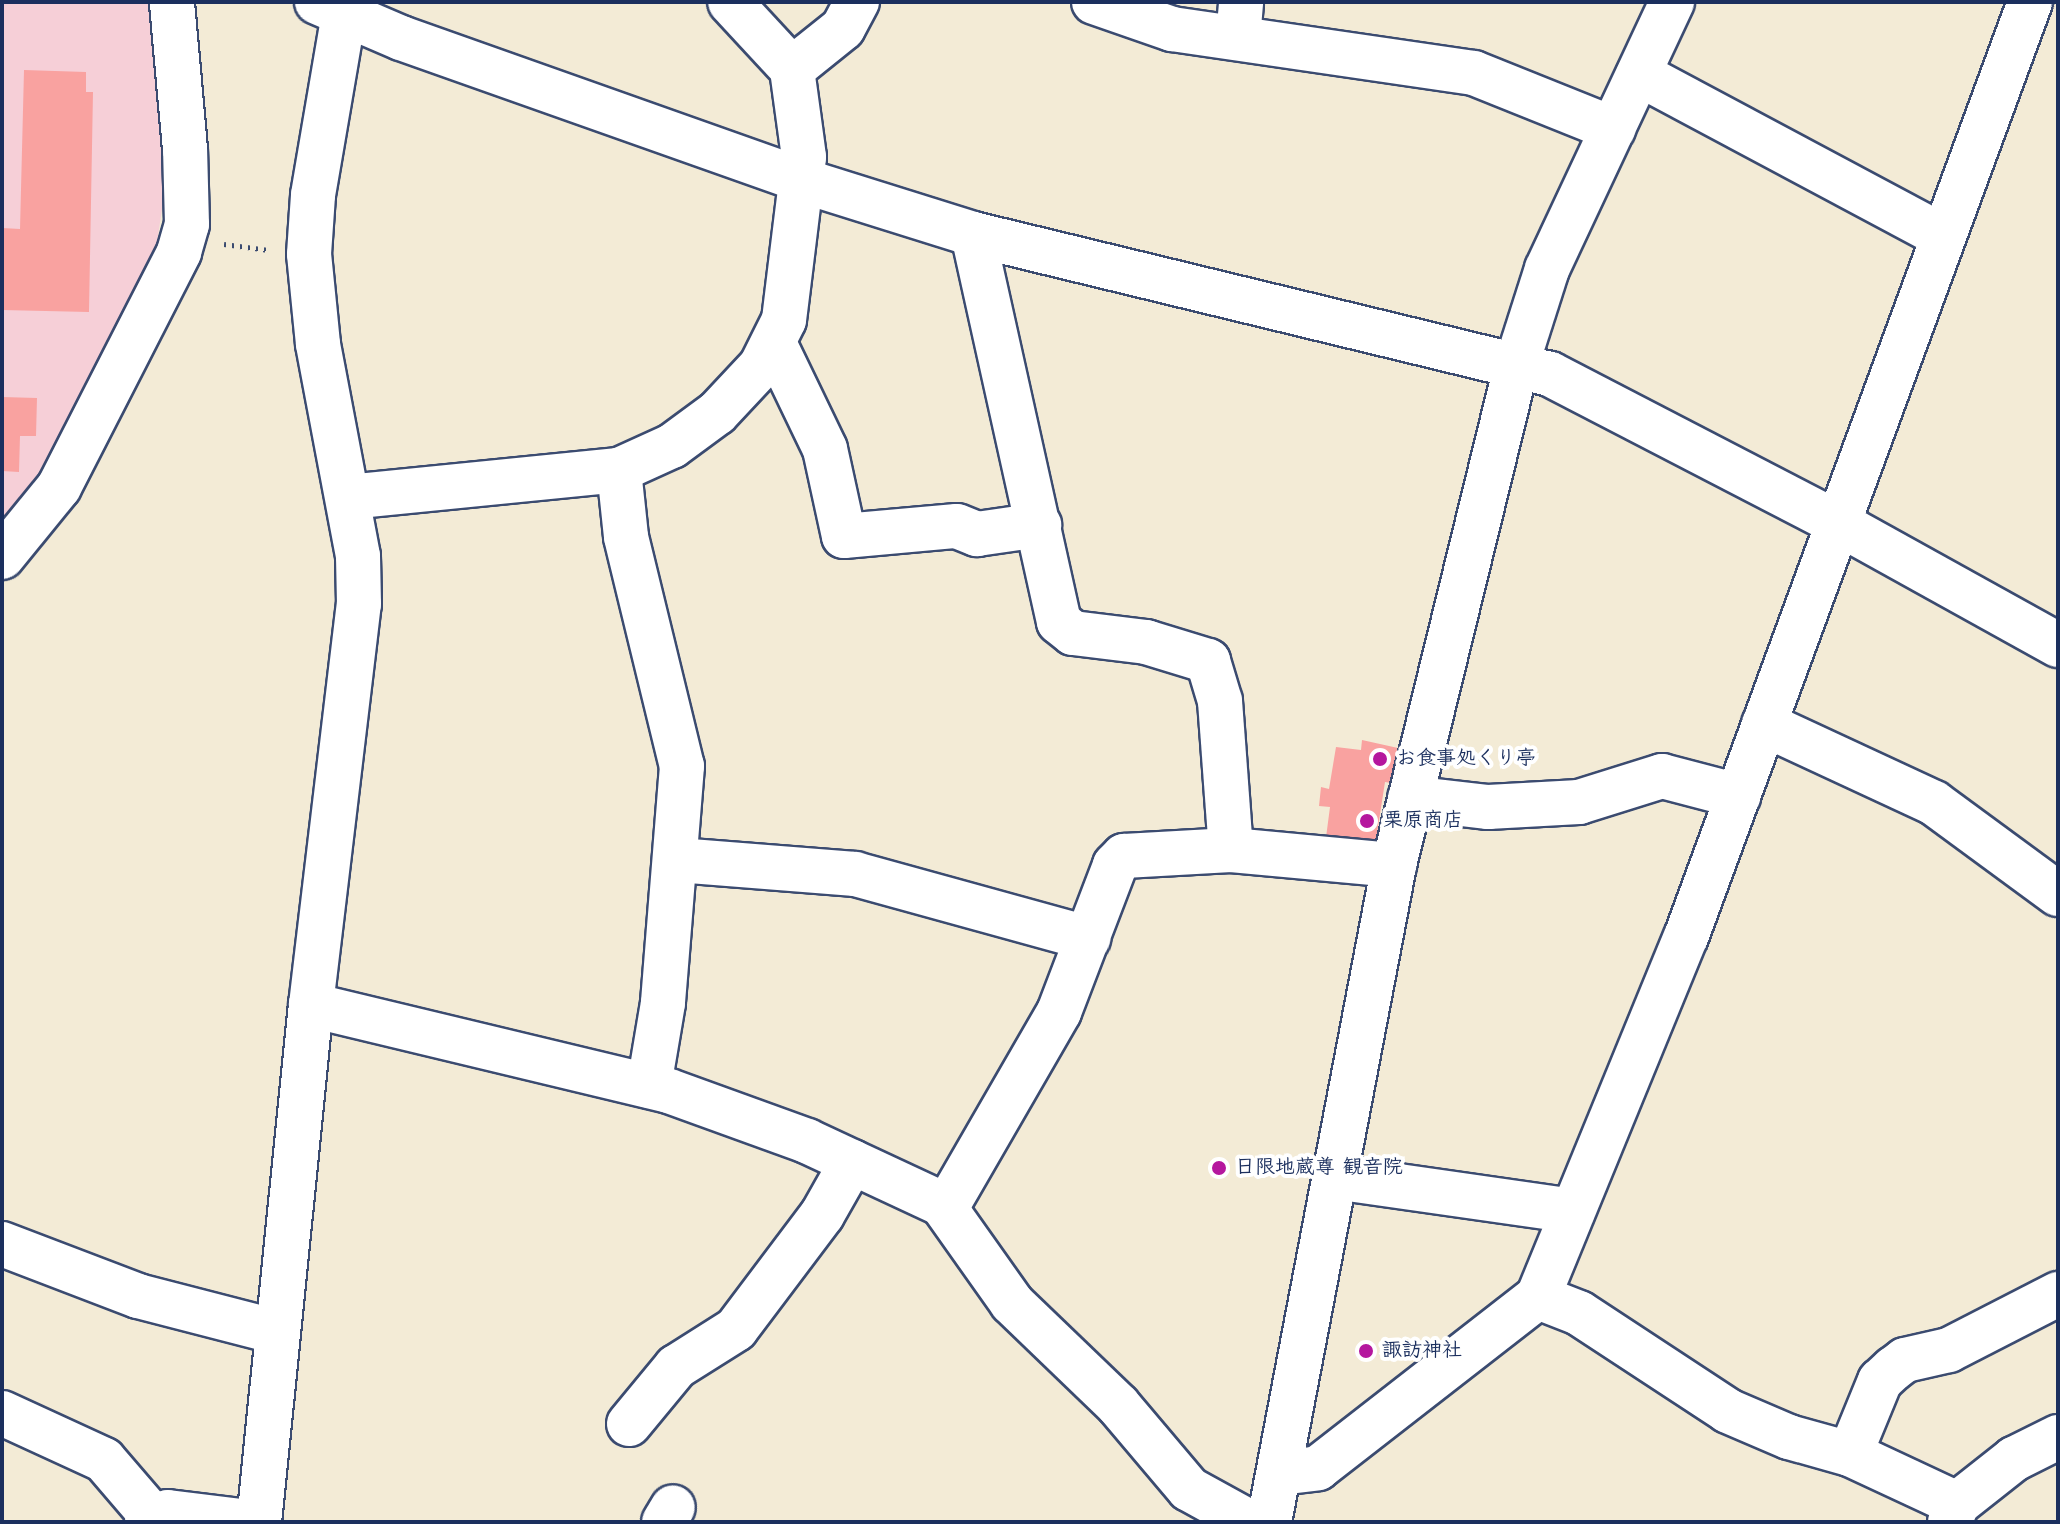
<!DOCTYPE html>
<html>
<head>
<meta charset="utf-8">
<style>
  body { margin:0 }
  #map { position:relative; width:2060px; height:1524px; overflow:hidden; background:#f3ebd6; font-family:Kalam,"Klee One",sans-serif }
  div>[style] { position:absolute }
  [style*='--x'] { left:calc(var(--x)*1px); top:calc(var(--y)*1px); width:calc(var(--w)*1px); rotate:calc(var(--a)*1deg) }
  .built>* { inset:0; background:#f6cfd7 }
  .building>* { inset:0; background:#f9a2a0 }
  .path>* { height:5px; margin-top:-2.5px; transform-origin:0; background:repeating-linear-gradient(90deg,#3b4b70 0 2px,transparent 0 8px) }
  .roads { filter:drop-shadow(2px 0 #3b4b70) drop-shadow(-2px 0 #3b4b70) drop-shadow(0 2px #3b4b70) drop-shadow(0 -2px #3b4b70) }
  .minor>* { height:44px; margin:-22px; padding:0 22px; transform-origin:22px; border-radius:22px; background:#fff }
  .dots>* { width:22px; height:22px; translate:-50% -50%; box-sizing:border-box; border:4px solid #fff; border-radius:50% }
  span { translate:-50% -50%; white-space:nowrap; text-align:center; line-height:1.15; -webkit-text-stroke:8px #fff; paint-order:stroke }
  .poi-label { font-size:20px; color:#1b2f5e; font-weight:700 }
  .left { translate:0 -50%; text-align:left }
  .frame { position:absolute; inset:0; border:4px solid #1b2f5e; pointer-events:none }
</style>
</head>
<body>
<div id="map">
  <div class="built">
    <i style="clip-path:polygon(2px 2px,156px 2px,169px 163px,156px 249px,42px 476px,2px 519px)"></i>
  </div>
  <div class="building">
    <i style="clip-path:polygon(24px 70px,86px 72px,86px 92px,93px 92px,89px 312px,2px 310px,2px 228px,20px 229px)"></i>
    <i style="clip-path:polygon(2px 397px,37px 398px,36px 436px,20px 436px,19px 472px,2px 471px)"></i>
    <i style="clip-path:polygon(1362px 740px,1398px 748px,1391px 783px,1385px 782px,1375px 846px,1325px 845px,1330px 807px,1319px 806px,1321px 787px,1329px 789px,1336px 747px,1361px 750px)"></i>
  </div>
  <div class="path">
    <i style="--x:224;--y:244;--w:45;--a:7.6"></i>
  </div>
  <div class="roads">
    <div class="minor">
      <i style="--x:317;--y:2;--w:91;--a:23.2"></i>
      <i style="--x:401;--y:38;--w:428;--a:19.5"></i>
      <i style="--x:804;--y:181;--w:177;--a:17.4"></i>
      <i style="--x:973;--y:234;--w:594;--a:13.64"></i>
      <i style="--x:1550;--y:374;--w:322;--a:27.4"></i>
      <i style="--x:1836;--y:522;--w:254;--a:29"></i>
      <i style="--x:1094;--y:2;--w:83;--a:19.1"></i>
      <i style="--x:1172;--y:29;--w:305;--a:8.3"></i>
      <i style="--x:1474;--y:73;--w:150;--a:21.9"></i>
      <i style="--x:1238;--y:38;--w:36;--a:-85"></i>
      <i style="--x:792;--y:69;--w:65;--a:-38.8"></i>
      <i style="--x:843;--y:28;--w:30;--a:-62"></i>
      <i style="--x:1639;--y:74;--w:344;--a:28.1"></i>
      <i style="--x:973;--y:234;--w:397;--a:77.5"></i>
      <i style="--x:1059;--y:622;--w:18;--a:38"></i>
      <i style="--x:1073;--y:633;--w:74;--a:7"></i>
      <i style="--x:1146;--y:642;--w:65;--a:17"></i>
      <i style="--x:1208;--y:661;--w:42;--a:73.3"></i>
      <i style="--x:1220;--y:701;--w:149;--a:85.8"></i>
      <i style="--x:775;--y:345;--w:115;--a:64.3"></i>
      <i style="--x:825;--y:449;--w:89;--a:77.7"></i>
      <i style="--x:844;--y:536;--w:113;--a:-5.1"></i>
      <i style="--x:957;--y:526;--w:22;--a:22"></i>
      <i style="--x:977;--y:534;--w:63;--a:-8.3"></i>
      <i style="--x:619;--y:470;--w:67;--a:84"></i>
      <i style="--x:626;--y:537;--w:236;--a:76.3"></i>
      <i style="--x:682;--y:766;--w:238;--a:94.6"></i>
      <i style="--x:663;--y:1003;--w:84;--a:99.6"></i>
      <i style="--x:348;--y:497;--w:272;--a:-5.7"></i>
      <i style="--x:619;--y:470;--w:58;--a:-24.4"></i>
      <i style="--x:672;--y:446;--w:56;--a:-36.3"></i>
      <i style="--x:717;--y:413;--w:64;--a:-46.9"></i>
      <i style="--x:761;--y:366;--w:51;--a:-63.4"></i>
      <i style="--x:784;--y:320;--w:164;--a:-83"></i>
      <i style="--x:804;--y:157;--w:89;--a:-97.8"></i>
      <i style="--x:792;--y:69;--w:91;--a:-132.8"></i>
      <i style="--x:2;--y:557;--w:90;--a:-50.8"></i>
      <i style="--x:59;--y:487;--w:264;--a:-62.9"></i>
      <i style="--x:179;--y:252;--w:29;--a:-74"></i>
      <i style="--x:187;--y:224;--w:75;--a:-91.5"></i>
      <i style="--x:185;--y:149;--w:148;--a:-95.1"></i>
      <i style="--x:1764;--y:724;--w:187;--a:24.9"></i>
      <i style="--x:1934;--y:803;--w:154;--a:36.3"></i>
      <i style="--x:1410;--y:798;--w:79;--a:6.6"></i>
      <i style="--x:1488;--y:807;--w:91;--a:-3.1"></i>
      <i style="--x:1579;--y:802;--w:87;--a:-17.4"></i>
      <i style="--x:1662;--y:776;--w:79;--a:14.7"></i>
      <i style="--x:677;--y:860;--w:179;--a:4.5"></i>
      <i style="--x:855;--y:874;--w:242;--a:15.4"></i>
      <i style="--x:311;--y:1005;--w:368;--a:13.5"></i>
      <i style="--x:669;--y:1091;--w:147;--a:19.9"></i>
      <i style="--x:807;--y:1141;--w:149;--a:25"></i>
      <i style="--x:942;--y:1204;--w:121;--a:54.7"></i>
      <i style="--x:1012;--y:1303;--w:147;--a:43.9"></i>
      <i style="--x:1118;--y:1405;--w:110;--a:49.8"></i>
      <i style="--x:1189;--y:1489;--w:68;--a:28.8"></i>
      <i style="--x:1335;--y:1177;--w:240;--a:8.1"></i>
      <i style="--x:947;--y:1206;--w:224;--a:-60"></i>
      <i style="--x:1059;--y:1012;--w:157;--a:-69.1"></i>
      <i style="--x:1115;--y:865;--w:13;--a:-45"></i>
      <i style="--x:1124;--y:856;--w:107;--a:-3.2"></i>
      <i style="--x:1231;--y:850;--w:164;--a:5.3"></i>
      <i style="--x:2;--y:1244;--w:146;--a:20.9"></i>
      <i style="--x:138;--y:1296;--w:144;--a:14.5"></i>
      <i style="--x:1538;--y:1297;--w:44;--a:21.3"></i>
      <i style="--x:1579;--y:1313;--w:178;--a:33.3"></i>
      <i style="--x:1728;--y:1411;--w:66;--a:23.1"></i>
      <i style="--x:1789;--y:1437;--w:63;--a:15.6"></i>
      <i style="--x:1850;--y:1454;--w:118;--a:25"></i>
      <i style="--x:2;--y:1413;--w:112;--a:24.7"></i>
      <i style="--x:104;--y:1460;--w:74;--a:49.4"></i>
      <i style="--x:629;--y:1424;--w:74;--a:-50.5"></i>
      <i style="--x:676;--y:1367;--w:71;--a:-32.3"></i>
      <i style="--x:736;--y:1329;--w:143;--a:-53"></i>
      <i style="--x:822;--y:1215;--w:61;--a:-60.5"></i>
      <i style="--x:1850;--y:1454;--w:79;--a:-67.7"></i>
      <i style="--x:1880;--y:1381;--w:18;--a:-43"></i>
      <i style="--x:1893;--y:1369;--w:15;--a:-37"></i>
      <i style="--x:1905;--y:1360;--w:45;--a:-12.8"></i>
      <i style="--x:1949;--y:1350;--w:123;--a:-27.2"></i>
      <i style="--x:1280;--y:1473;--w:38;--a:-7"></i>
      <i style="--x:1318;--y:1468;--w:279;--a:-37.9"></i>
      <i style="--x:1538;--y:1297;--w:389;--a:-67.7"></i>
      <i style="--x:1686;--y:937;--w:996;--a:-69.8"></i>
      <i style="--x:147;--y:1522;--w:23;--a:-25"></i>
      <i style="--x:168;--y:1512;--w:82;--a:7"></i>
      <i style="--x:259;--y:1522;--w:520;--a:-84.26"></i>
      <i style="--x:311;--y:1005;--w:404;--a:-83.2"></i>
      <i style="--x:359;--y:604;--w:48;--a:-91.2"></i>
      <i style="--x:358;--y:556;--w:216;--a:-100.7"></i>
      <i style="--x:318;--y:344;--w:90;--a:-95.7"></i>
      <i style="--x:309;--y:254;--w:59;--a:-86.1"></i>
      <i style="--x:313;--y:195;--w:196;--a:-80.3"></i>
      <i style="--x:664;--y:1522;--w:17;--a:-59"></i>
      <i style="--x:1269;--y:1522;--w:669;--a:-79.23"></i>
      <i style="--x:1394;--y:865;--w:517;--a:-76.23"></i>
      <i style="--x:1517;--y:363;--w:99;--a:-72.3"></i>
      <i style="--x:1547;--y:269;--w:295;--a:-64.9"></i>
      <i style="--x:1950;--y:1522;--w:19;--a:-69"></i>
      <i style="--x:1957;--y:1504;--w:73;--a:-38.3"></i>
      <i style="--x:2014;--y:1459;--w:49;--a:-26.6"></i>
    </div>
  </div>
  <div class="dots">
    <i style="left:1380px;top:759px;background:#b5179e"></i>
    <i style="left:1367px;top:821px;background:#b5179e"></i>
    <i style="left:1219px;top:1168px;background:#b5179e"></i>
    <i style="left:1366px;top:1351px;background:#b5179e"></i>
  </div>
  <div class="poi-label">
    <span class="left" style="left:1396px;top:759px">お食事処くり亭</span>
    <span class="left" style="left:1383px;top:821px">栗原商店</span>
    <span class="left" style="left:1235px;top:1168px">日限地蔵尊 観音院</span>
    <span class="left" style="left:1382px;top:1351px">諏訪神社</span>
  </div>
  <div class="frame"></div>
</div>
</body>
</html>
